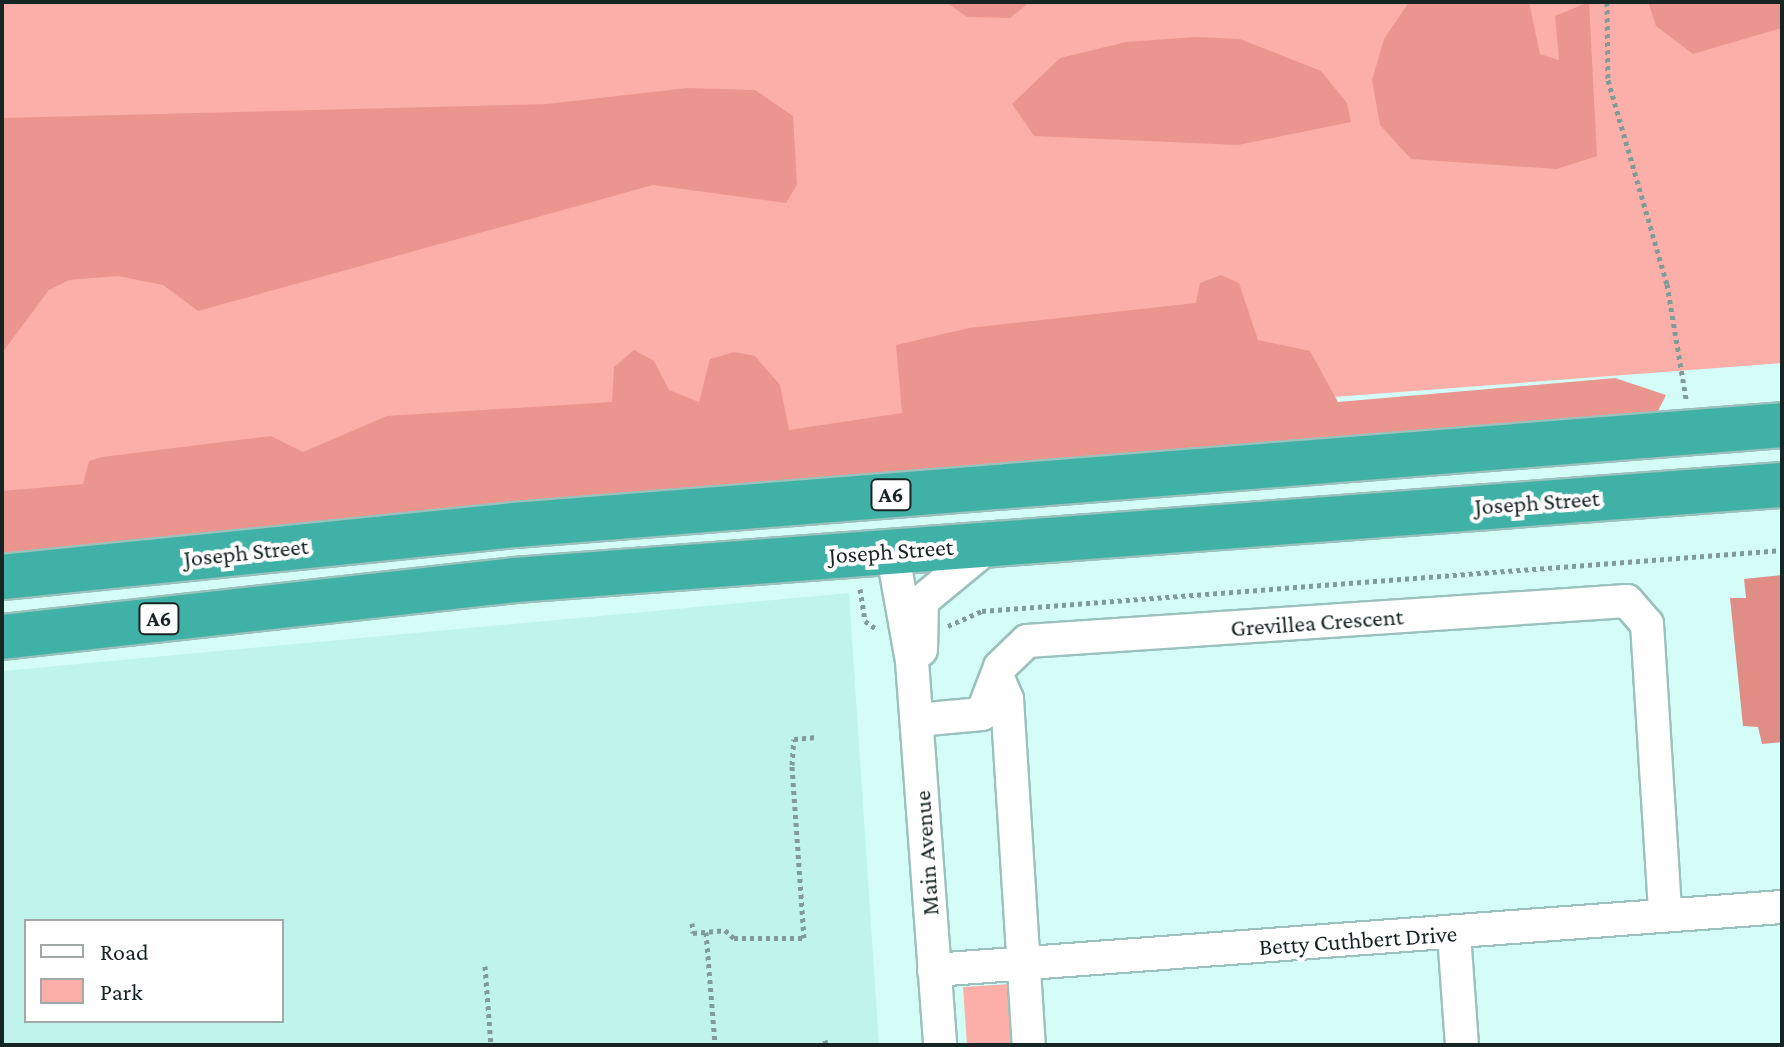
<!DOCTYPE html>
<html>
<head>
<meta charset="utf-8">
<style>
  body { margin:0 }
  #map { position:relative; width:1784px; height:1047px; overflow:hidden; background:#d5fdf8; font-family:"Crimson Pro",serif }
  div>[style] { position:absolute }
  [style*='--x'] { left:calc(var(--x)*1px); top:calc(var(--y)*1px); width:calc(var(--w)*1px); rotate:calc(var(--a)*1deg) }
  .built>* { inset:0; background:#c0f3ec }
  .green>* { inset:0; background:#fcafa8 }
  .forest>* { inset:0; background:#ea968f }
  .water>* { inset:0; background:#e08d86 }
  .path>* { height:5px; margin-top:-2.5px; transform-origin:0; background:repeating-linear-gradient(90deg,#7f9c99 0 4px,transparent 0 8px) }
  .roads { filter:drop-shadow(2px 0 #9bc1bc) drop-shadow(-2px 0 #9bc1bc) drop-shadow(0 2px #9bc1bc) drop-shadow(0 -2px #9bc1bc) }
  .street>* { height:32px; margin:-16px; padding:0 16px; transform-origin:16px; border-radius:16px; background:#fff }
  .highway>* { height:44px; margin:-22px; padding:0 22px; transform-origin:22px; border-radius:22px; background:#40b1a6 }
  span { translate:-50% -50%; white-space:nowrap; text-align:center; line-height:1.15; -webkit-text-stroke:8px #fff; paint-order:stroke }
  .shield-label span { padding:2px 6px; background:#fff; border:2px solid; border-radius:6px; -webkit-text-stroke-width:0 }
  .shield-label { font-size:22px; color:#162523; font-weight:700 }
  .street-label { font-size:24px; color:#162523 }
  .frame { position:absolute; inset:0; border:4px solid #162523; pointer-events:none }
  .legend { position:absolute; left:24px; top:919px; width:260px; height:104px; box-sizing:border-box; background:#fff; border:2px solid #a2a8a7; margin:0; padding:10px 14px; list-style:none; font-size:24px; color:#162523 }
  .legend li { display:flex; align-items:center; gap:16px; height:40px }
  .legend b { width:40px; border:2px solid #a2a8a7 }
</style>
</head>
<body>
<div id="map">
  <div class="built">
    <i style="clip-path:polygon(evenodd,849px 593px,879px 1045px,2px 1045px,2px 671px,849px 593px,26px 921px,282px 921px,282px 1021px,26px 1021px,26px 921px)"></i>
  </div>
  <div class="green">
    <i style="clip-path:polygon(2px 2px,1782px 2px,1782px 363px,2px 498px)"></i>
    <i style="clip-path:polygon(1010px 984px,1015px 1045px,967px 1045px,963px 987px)"></i>
  </div>
  <div class="forest">
    <i style="clip-path:polygon(946px 2px,1030px 2px,1010px 18px,967px 17px)"></i>
    <i style="clip-path:polygon(1409px 2px,1529px 2px,1540px 54px,1559px 60px,1555px 16px,1589px 2px,1597px 156px,1557px 169px,1411px 159px,1380px 125px,1372px 80px,1384px 39px)"></i>
    <i style="clip-path:polygon(1648px 2px,1782px 2px,1782px 28px,1693px 54px,1656px 26px)"></i>
    <i style="clip-path:polygon(1195px 37px,1240px 39px,1321px 71px,1347px 103px,1351px 122px,1238px 145px,1034px 136px,1012px 104px,1060px 58px,1126px 42px)"></i>
    <i style="clip-path:polygon(687px 88px,755px 90px,793px 116px,797px 185px,786px 203px,653px 185px,198px 311px,163px 285px,118px 276px,69px 280px,49px 290px,2px 353px,2px 118px,547px 104px)"></i>
    <i style="clip-path:polygon(1221px 275px,1239px 283px,1258px 340px,1310px 351px,1338px 402px,1615px 378px,1666px 395px,1656px 415px,2px 559px,2px 491px,83px 484px,89px 461px,102px 457px,271px 436px,303px 452px,387px 416px,612px 402px,614px 367px,634px 350px,654px 361px,669px 390px,699px 402px,710px 359px,734px 352px,755px 356px,780px 385px,789px 430px,902px 413px,896px 345px,969px 328px,1196px 303px,1200px 283px)"></i>
  </div>
  <div class="water">
    <i style="clip-path:polygon(1782px 575px,1782px 742px,1762px 744px,1758px 727px,1743px 726px,1730px 598px,1746px 598px,1744px 579px)"></i>
  </div>
  <div class="path">
    <i style="--x:1607;--y:2;--w:78;--a:89.3"></i>
    <i style="--x:1608;--y:80;--w:212;--a:73.9"></i>
    <i style="--x:1667;--y:284;--w:117;--a:80.6"></i>
    <i style="--x:860;--y:589;--w:32;--a:81"></i>
    <i style="--x:865;--y:621;--w:12;--a:35"></i>
    <i style="--x:948;--y:626;--w:37;--a:-24"></i>
    <i style="--x:982;--y:611;--w:802;--a:-4.36"></i>
    <i style="--x:692;--y:923;--w:10;--a:84"></i>
    <i style="--x:693;--y:933;--w:32;--a:-5"></i>
    <i style="--x:725;--y:930;--w:12;--a:42"></i>
    <i style="--x:734;--y:938;--w:70;--a:0"></i>
    <i style="--x:804;--y:938;--w:173;--a:-94"></i>
    <i style="--x:792;--y:765;--w:26;--a:-86"></i>
    <i style="--x:794;--y:739;--w:23;--a:-5"></i>
    <i style="--x:706;--y:932;--w:113;--a:85.4"></i>
    <i style="--x:485;--y:966;--w:79;--a:85.7"></i>
    <i style="--x:825;--y:1040;--w:5;--a:79"></i>
  </div>
  <div class="roads">
    <div class="street">
      <i style="--x:892;--y:550;--w:113;--a:79.8"></i>
      <i style="--x:912;--y:661;--w:385;--a:85.8"></i>
      <i style="--x:921;--y:650;--w:49;--a:-88.8"></i>
      <i style="--x:922;--y:601;--w:89;--a:-39.6"></i>
      <i style="--x:998;--y:678;--w:23;--a:67"></i>
      <i style="--x:1007;--y:699;--w:347;--a:86.4"></i>
      <i style="--x:917;--y:720;--w:65;--a:-5.3"></i>
      <i style="--x:982;--y:714;--w:50;--a:-69"></i>
      <i style="--x:1000;--y:667;--w:37;--a:-44"></i>
      <i style="--x:1027;--y:641;--w:601;--a:-3.81"></i>
      <i style="--x:1627;--y:601;--w:30;--a:49"></i>
      <i style="--x:1647;--y:624;--w:289;--a:86.4"></i>
      <i style="--x:1454;--y:934;--w:111;--a:85.9"></i>
      <i style="--x:934;--y:970;--w:850;--a:-4.25"></i>
    </div>
    <div class="highway">
      <i style="--x:2;--y:577;--w:516;--a:-5.79"></i>
      <i style="--x:515;--y:525;--w:1271;--a:-4.51"></i>
      <i style="--x:2;--y:637;--w:516;--a:-6.34"></i>
      <i style="--x:515;--y:580;--w:1271;--a:-4.29"></i>
    </div>
  </div>
  <div class="shield-label">
    <span style="left:891px;top:495px">A6</span>
    <span style="left:159px;top:619px">A6</span>
  </div>
  <div class="street-label">
    <span style="left:1537px;top:502px;rotate:-4deg">Joseph Street</span>
    <span style="left:891px;top:551px;rotate:-4deg">Joseph Street</span>
    <span style="left:246px;top:552px;rotate:-6deg">Joseph Street</span>
    <span style="left:1317px;top:622px;rotate:-4deg">Grevillea Crescent</span>
    <span style="left:926px;top:853px;rotate:-94deg">Main Avenue</span>
    <span style="left:1358px;top:940px;rotate:-4deg">Betty Cuthbert Drive</span>
  </div>
  <div class="frame"></div>
  <ul class="legend">
  <li><b style="height:10px;background:#fff"></b>Road</li>
  <li><b style="height:22px;background:#fcafa8"></b>Park</li>
  </ul>
</div>
</body>
</html>
